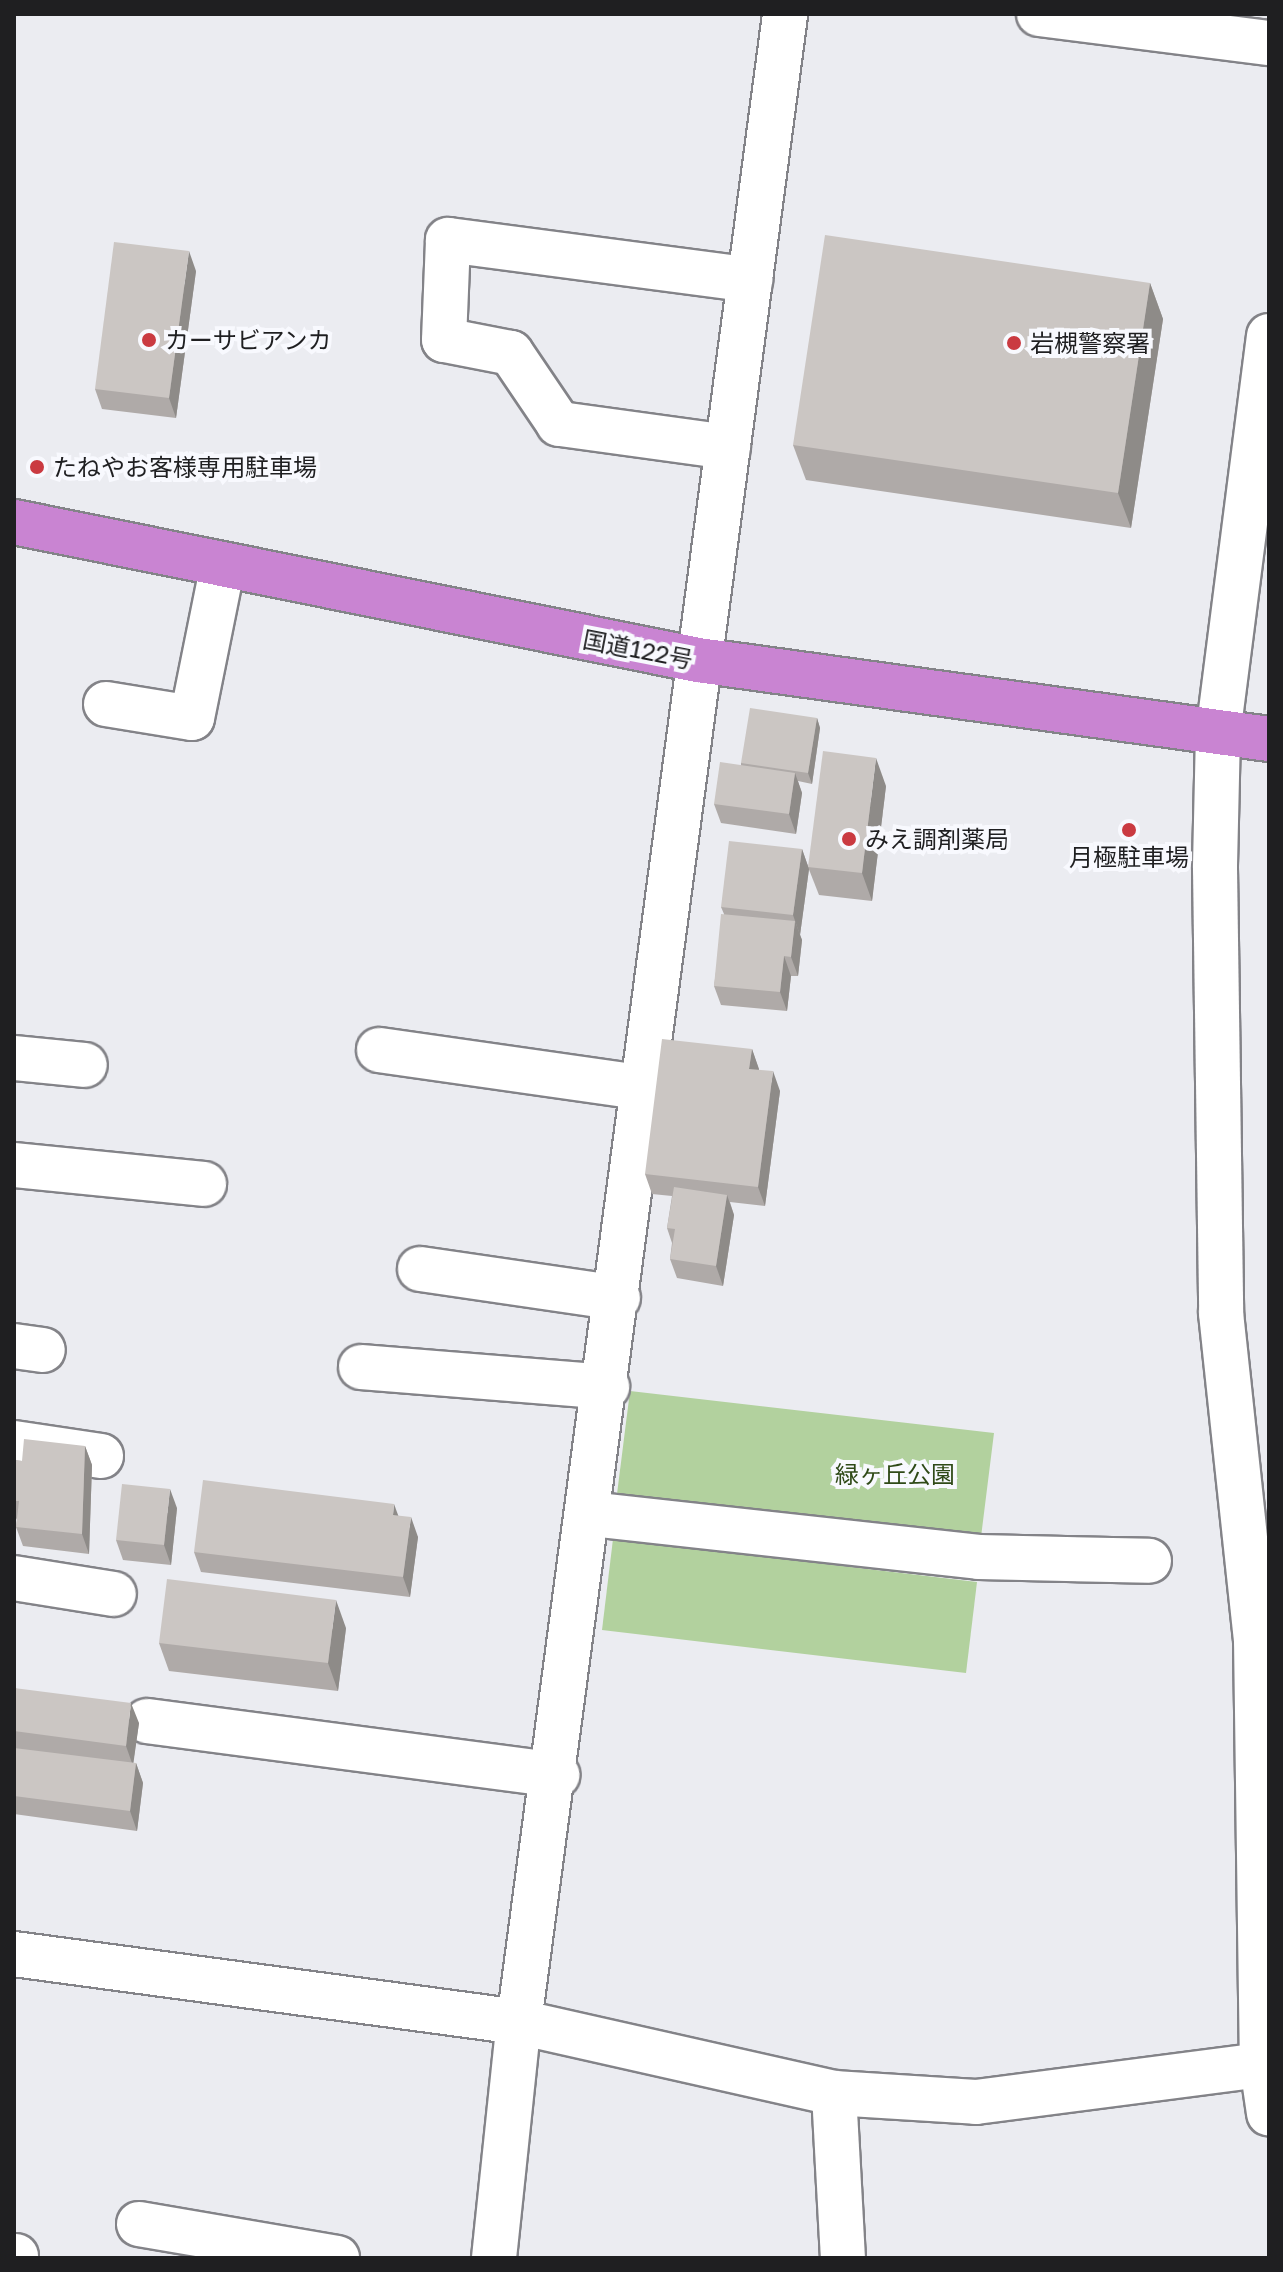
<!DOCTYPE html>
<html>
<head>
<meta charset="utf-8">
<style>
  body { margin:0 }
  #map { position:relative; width:1283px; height:2272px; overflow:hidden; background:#ebecf1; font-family:"Golos Text","Noto Sans JP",sans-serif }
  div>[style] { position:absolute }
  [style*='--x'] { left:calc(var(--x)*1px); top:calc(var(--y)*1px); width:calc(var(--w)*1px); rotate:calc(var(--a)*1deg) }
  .green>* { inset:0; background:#b2d19e }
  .roads { filter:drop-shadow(2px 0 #838388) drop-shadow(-2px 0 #838388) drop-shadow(0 2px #838388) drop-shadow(0 -2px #838388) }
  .minor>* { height:44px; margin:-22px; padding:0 22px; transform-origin:22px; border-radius:22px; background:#fff }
  .highway>* { height:44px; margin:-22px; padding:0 22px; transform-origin:22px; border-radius:22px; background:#c984d2 }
  .wall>* { inset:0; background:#afaaa8 }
  .shaded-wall>* { inset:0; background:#8e8b88 }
  .building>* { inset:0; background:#cbc6c3 }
  .dots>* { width:22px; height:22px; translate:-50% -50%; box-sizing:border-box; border:4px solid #f8f9fe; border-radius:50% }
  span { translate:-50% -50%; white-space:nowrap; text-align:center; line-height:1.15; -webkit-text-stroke:8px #f8f9fe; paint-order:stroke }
  .poi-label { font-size:24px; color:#1f1f21 }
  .left { translate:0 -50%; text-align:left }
  .street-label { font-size:24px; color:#1f1f21 }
  .park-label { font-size:24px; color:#2f4a17 }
  .frame { position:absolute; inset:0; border:16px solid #1f1f21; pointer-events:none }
</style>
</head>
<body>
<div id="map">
  <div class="green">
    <i style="clip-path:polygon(630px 1391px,994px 1433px,981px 1537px,617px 1494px)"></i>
    <i style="clip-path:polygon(613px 1539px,977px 1582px,966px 1673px,602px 1630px)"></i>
  </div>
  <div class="roads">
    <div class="minor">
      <i style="--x:1039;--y:14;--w:232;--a:7.2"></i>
      <i style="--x:1269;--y:336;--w:400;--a:97.3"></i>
      <i style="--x:1218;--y:733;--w:135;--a:91.3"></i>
      <i style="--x:1215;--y:868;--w:445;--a:89.2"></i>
      <i style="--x:1221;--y:1313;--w:328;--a:83.9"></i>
      <i style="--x:1256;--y:1639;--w:426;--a:89.2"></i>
      <i style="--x:1262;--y:2065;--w:49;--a:81.7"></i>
      <i style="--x:728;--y:447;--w:171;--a:-172.2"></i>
      <i style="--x:559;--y:424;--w:86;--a:-124.1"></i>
      <i style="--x:511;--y:353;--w:68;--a:-169"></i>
      <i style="--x:444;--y:340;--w:100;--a:-87.7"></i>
      <i style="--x:448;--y:240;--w:305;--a:7.5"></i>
      <i style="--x:106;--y:704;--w:87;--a:9.2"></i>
      <i style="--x:192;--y:718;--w:152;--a:-78.6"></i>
      <i style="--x:379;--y:1050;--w:269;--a:8.1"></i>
      <i style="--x:14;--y:1058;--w:71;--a:5.6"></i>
      <i style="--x:14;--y:1165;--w:191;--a:5.7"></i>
      <i style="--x:420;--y:1269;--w:200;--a:8.3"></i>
      <i style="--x:14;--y:1346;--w:29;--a:8"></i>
      <i style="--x:361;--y:1367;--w:247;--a:4.6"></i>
      <i style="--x:14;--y:1443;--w:88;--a:8.5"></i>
      <i style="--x:590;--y:1514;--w:391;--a:6.3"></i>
      <i style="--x:979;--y:1557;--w:170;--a:1.3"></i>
      <i style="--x:14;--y:1578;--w:101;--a:9.1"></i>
      <i style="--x:147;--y:1721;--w:414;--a:7.5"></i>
      <i style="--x:14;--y:1954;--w:510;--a:7.67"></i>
      <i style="--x:519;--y:2022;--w:323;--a:12.7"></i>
      <i style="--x:834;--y:2093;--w:142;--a:3.6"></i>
      <i style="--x:976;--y:2102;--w:295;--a:-7.4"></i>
      <i style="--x:834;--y:2093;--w:165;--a:86.9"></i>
      <i style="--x:139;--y:2224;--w:201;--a:9.7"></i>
      <i style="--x:14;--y:2256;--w:2;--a:0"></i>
      <i style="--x:494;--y:2258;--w:237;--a:-84"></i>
      <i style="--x:519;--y:2022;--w:2026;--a:-82.45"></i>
    </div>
    <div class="highway">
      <i style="--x:14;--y:522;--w:698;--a:11.41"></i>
      <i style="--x:698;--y:660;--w:576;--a:7.88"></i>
    </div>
  </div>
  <div class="wall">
    <i style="clip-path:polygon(196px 271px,176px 418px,102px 409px,95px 389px)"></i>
    <i style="clip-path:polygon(1150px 283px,1163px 319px,1131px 528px,806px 480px,793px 445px)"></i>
    <i style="clip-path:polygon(817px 718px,820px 728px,812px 784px,798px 781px,802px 793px,796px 834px,721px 823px,714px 804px,741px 765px,741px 763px)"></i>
    <i style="clip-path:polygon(886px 786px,872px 901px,819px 895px,808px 867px)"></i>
    <i style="clip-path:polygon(802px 849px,809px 869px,800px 935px,802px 940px,798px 976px,791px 976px,787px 1011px,721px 1005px,714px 986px,724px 914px,721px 907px)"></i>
    <i style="clip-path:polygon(752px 1049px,759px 1070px,780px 1091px,765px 1206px,730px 1202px,734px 1215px,723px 1286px,677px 1278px,670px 1259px,672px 1243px,667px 1228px,672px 1196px,652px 1194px,645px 1174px)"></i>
    <i style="clip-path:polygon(85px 1446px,92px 1465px,89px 1554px,23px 1546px,16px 1527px,17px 1520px,14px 1514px,14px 1460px,22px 1461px)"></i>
    <i style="clip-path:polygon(177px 1508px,171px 1565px,123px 1560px,116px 1540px)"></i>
    <i style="clip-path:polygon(399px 1516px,418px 1537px,410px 1597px,201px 1572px,194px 1552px)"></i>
    <i style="clip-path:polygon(346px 1628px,338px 1691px,169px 1671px,159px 1643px)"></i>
    <i style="clip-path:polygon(14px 1688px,139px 1723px,133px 1763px,136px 1763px,143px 1783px,137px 1831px,14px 1814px)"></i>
  </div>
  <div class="shaded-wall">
    <i style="clip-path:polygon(189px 251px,196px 271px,176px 418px,169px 398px)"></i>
    <i style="clip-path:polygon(1150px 283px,1163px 319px,1131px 528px,1118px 493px)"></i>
    <i style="clip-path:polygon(817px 718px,820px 728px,812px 784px,808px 773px)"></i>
    <i style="clip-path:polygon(876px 758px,886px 786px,872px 901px,862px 873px)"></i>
    <i style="clip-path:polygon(795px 773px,802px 793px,796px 834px,789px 814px)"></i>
    <i style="clip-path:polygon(802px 849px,809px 869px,800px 935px,793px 915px)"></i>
    <i style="clip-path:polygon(795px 921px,802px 940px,798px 976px,791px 957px)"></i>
    <i style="clip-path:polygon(784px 956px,791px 976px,787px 1011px,780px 992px)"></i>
    <i style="clip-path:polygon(752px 1049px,759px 1069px,756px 1088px,749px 1069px)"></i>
    <i style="clip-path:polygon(773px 1071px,780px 1091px,765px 1206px,758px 1187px)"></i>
    <i style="clip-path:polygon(727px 1195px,734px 1215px,723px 1286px,716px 1266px)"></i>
    <i style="clip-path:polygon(85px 1446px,92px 1465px,89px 1554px,82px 1534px)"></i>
    <i style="clip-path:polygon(170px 1489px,177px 1508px,171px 1565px,164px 1545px)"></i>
    <i style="clip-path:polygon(394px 1504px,401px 1523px,393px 1515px)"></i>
    <i style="clip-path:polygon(411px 1517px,418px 1537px,410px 1597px,403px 1577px)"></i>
    <i style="clip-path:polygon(336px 1600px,346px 1628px,338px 1691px,328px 1663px)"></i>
    <i style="clip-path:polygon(131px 1703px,139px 1723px,133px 1766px,126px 1746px)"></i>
    <i style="clip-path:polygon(136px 1763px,143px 1783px,137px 1831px,130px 1811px)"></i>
  </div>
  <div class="building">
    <i style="clip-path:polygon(825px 235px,1150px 283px,1118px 493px,793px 445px)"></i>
    <i style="clip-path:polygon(114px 242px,189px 251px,169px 398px,95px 389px)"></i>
    <i style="clip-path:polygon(750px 708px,817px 718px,808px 773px,741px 763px)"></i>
    <i style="clip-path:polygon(823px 751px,876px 758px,862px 873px,808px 867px)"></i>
    <i style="clip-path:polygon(720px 762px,795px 773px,789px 814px,714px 804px)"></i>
    <i style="clip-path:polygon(729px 841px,802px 849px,793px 915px,721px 907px)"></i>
    <i style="clip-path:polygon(721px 914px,795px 921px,791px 957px,784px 956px,780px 992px,714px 986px)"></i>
    <i style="clip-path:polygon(662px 1039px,752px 1049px,749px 1069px,773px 1071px,758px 1187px,645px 1174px)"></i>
    <i style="clip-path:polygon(674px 1187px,727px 1195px,716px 1266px,670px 1259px,675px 1229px,667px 1228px)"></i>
    <i style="clip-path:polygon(24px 1439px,85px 1446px,82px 1534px,16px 1527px,19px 1501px,14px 1501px,14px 1460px,22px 1461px)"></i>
    <i style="clip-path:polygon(203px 1480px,394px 1504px,393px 1515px,411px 1517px,403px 1577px,194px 1552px)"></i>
    <i style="clip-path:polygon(122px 1484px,170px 1489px,164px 1545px,116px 1540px)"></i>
    <i style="clip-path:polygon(167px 1579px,336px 1600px,328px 1663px,159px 1643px)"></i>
    <i style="clip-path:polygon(14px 1688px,131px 1703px,126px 1746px,14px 1731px)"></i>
    <i style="clip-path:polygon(14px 1748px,136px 1763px,130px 1811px,14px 1796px)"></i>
  </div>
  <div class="dots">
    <i style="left:149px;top:340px;background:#ca3a41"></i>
    <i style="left:1014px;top:343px;background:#ca3a41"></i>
    <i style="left:37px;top:467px;background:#ca3a41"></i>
    <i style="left:1129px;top:830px;background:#ca3a41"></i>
    <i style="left:849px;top:839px;background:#ca3a41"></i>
  </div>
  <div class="poi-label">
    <span class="left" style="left:165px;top:340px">カーサビアンカ</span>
    <span class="left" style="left:1030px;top:343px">岩槻警察署</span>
    <span class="left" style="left:53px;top:467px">たねやお客様専用駐車場</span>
    <span class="left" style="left:865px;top:839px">みえ調剤薬局</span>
    <span style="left:1129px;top:857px">月極駐車場</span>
  </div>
  <div class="street-label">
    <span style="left:638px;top:649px;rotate:11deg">国道122号</span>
  </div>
  <div class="park-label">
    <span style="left:895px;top:1474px">緑ヶ丘公園</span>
  </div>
  <div class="frame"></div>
</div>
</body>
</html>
